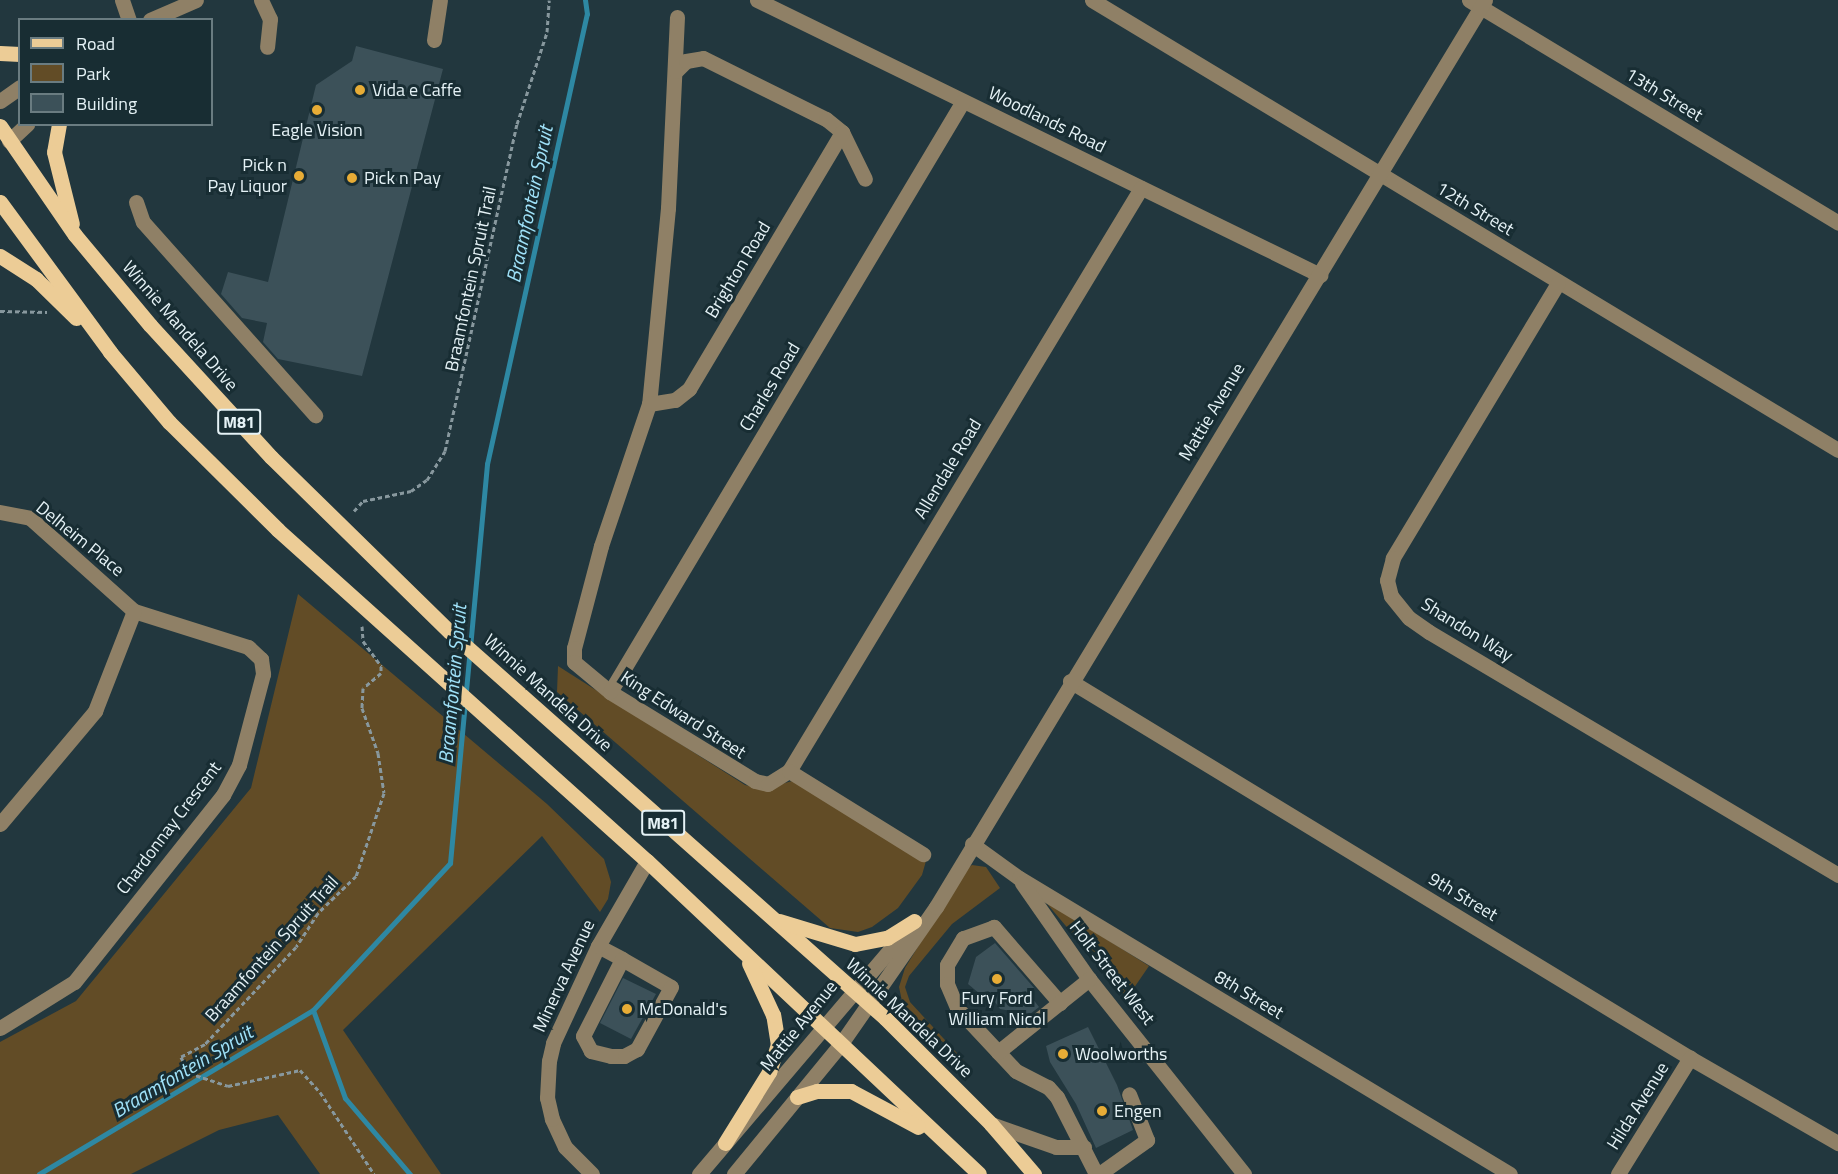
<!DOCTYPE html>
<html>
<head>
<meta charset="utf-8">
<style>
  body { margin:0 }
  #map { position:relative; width:1838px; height:1174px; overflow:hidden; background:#22373e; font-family:"Titillium Web",sans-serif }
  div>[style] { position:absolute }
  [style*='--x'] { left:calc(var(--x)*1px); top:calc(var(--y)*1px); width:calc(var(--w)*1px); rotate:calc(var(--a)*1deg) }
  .green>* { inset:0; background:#624c26 }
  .stream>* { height:5px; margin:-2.5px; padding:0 2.5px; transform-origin:2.5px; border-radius:2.5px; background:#2e88a3 }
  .building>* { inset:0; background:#3c5159 }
  .path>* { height:3px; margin-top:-1.5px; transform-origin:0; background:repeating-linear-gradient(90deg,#88989e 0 4.5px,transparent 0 7.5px) }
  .minor>* { height:15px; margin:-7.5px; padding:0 7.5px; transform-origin:7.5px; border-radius:7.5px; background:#8f8066 }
  .major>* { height:15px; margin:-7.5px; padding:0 7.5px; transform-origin:7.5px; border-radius:7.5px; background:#eccc96 }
  .dots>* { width:16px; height:16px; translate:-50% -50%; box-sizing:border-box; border:3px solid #182d33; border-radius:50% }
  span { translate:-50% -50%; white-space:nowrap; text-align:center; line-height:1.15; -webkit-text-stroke:6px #182d33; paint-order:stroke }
  .shield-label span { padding:2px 4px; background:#182d33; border:2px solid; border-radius:4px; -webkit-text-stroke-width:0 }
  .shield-label { font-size:16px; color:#e5f2f6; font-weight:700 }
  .poi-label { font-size:18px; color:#e5f2f6 }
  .left { translate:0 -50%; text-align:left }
  .right { translate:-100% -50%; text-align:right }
  .street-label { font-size:18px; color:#e5f2f6 }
  .water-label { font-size:20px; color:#a0e2f9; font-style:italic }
  .legend { position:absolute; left:18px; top:18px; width:195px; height:108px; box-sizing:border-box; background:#182d33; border:2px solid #6a7c81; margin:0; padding:8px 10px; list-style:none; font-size:18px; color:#e5f2f6 }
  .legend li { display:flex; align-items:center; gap:12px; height:30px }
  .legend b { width:30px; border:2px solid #6a7c81 }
</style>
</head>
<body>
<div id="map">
  <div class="green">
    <i style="clip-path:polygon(298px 594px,547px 804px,604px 859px,611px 882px,608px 899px,600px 912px,542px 836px,343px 1030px,441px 1174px,320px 1174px,278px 1115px,219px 1130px,131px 1174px,0 1174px,0 1042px,76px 1001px,251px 788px)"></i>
    <i style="clip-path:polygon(558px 666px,745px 785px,764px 789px,799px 779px,926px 861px,922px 875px,898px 908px,872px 927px,858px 932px,830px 928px,557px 692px)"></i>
    <i style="clip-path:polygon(972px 865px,986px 867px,1000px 888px,952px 924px,909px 976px,905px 987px,910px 1002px,967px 1064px,903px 1006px,899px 987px,905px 968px,964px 871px)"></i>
    <i style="clip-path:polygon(1043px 899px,1149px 966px,1127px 998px)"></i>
  </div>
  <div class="stream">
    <i style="--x:313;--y:1010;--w:94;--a:70"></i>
    <i style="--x:345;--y:1098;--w:100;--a:49.5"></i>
    <i style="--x:39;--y:1174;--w:319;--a:-30.9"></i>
    <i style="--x:313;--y:1010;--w:201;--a:-47"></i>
    <i style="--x:450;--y:863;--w:401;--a:-84.7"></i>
    <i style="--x:487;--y:464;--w:461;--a:-77.5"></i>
    <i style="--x:587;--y:14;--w:14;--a:-98"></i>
  </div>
  <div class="building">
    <i style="clip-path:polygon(356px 46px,443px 69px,362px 376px,278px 359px,263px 342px,267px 323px,242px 318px,221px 294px,228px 272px,268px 282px,316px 85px,352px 61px)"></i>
    <i style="clip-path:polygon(995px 943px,1035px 989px,1029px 994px,1039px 1007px,1020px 1022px,1011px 1011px,1000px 1009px,995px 1002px,992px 1004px,968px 984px,976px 957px)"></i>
    <i style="clip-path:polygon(623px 978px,656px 994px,631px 1039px,600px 1023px)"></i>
    <i style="clip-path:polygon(1088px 1027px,1117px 1085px,1133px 1130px,1096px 1148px,1076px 1104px,1050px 1062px,1046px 1046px)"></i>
  </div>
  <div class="path">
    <i style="--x:0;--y:311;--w:47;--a:1.2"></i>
    <i style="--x:354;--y:511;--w:13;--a:-48"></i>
    <i style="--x:363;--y:501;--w:49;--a:-11.8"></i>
    <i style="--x:411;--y:491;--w:19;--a:-35"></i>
    <i style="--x:427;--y:480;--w:34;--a:-58"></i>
    <i style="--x:445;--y:451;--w:335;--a:-77.6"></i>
    <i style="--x:517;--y:124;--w:97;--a:-71.9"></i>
    <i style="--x:547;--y:32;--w:32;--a:-86"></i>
    <i style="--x:362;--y:626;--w:15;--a:86"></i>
    <i style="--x:363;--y:641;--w:31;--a:54"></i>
    <i style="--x:381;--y:666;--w:7;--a:90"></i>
    <i style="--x:381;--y:673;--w:23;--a:140"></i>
    <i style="--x:363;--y:688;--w:20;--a:93"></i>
    <i style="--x:362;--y:708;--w:48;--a:70.4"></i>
    <i style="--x:378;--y:753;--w:40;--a:81.5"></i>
    <i style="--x:384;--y:793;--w:88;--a:108.6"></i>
    <i style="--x:356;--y:876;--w:53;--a:135.8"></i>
    <i style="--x:318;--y:913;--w:40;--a:122.9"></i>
    <i style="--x:296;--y:947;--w:133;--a:133.2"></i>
    <i style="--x:205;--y:1044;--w:27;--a:152"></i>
    <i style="--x:181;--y:1057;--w:18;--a:63"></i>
    <i style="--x:189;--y:1073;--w:41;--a:18.4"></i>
    <i style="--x:228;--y:1086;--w:74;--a:-12.5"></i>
    <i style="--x:300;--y:1070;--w:30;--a:48"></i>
    <i style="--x:320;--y:1092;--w:98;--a:56.6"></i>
  </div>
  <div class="minor">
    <i style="--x:122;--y:0;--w:21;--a:71"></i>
    <i style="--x:261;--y:0;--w:21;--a:65"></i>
    <i style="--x:270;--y:19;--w:28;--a:96"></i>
    <i style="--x:757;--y:0;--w:627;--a:26.03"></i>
    <i style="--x:1092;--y:0;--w:871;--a:31.1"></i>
    <i style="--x:1469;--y:0;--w:431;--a:31.1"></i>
    <i style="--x:677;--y:17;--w:191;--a:92.7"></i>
    <i style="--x:668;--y:208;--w:197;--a:95.5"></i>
    <i style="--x:649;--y:404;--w:150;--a:108.7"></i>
    <i style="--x:601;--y:546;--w:106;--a:104.8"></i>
    <i style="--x:574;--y:648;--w:14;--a:90"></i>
    <i style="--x:574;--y:662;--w:47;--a:39.8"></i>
    <i style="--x:610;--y:692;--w:170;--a:31.5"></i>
    <i style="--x:755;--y:781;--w:13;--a:13"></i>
    <i style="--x:768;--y:784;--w:25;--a:-32"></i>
    <i style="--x:789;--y:771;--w:681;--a:-58.88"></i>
    <i style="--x:150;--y:20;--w:50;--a:-23.5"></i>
    <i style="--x:434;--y:40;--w:40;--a:-81.5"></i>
    <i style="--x:676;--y:71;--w:14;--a:-45"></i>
    <i style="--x:686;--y:61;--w:17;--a:-10"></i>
    <i style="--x:703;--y:58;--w:137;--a:26.4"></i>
    <i style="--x:826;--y:119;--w:21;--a:39"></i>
    <i style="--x:842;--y:132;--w:52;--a:63.9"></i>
    <i style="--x:0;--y:101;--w:24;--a:-35"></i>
    <i style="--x:9;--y:141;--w:25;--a:-43"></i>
    <i style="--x:136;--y:202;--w:21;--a:71"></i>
    <i style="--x:143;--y:222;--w:259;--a:48.3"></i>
    <i style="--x:1558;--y:283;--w:321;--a:121"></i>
    <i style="--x:1393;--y:558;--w:23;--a:105"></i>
    <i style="--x:1387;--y:580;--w:16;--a:76"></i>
    <i style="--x:1391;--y:596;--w:28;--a:51"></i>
    <i style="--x:1409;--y:618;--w:24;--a:35"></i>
    <i style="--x:1429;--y:632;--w:476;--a:30.7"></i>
    <i style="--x:649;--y:404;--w:26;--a:-9"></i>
    <i style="--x:675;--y:400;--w:18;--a:-38"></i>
    <i style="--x:689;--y:389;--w:299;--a:-59.2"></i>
    <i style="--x:0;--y:512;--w:31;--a:11"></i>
    <i style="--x:30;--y:518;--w:140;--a:41.8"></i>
    <i style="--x:134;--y:611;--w:120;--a:17.5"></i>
    <i style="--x:248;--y:647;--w:18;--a:43"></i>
    <i style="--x:261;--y:659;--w:15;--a:82"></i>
    <i style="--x:263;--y:674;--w:94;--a:104.8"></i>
    <i style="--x:239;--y:765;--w:34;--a:118"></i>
    <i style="--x:223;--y:795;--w:239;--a:128.5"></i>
    <i style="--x:74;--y:982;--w:87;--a:148.1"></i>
    <i style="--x:1070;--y:681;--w:726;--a:31.3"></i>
    <i style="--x:1690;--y:1058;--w:171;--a:29.9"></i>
    <i style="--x:610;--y:692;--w:688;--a:-59.15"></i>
    <i style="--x:789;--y:771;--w:158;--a:31.8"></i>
    <i style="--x:0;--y:824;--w:148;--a:-49.9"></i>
    <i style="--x:95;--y:711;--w:107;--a:-68.7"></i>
    <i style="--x:972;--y:844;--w:58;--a:35.9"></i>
    <i style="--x:1019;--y:878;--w:573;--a:31.08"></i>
    <i style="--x:1022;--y:883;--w:117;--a:55.1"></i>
    <i style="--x:1089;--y:979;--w:249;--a:51.5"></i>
    <i style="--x:598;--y:946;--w:27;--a:28"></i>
    <i style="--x:622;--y:959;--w:56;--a:29.7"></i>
    <i style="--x:671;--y:987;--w:71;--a:118.7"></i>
    <i style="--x:637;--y:1049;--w:15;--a:152"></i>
    <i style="--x:624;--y:1056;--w:13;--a:180"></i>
    <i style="--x:611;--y:1056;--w:21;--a:-166"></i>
    <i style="--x:591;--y:1051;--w:17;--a:-118"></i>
    <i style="--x:583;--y:1036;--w:86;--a:-63.1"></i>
    <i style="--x:1060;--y:1003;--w:101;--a:-131"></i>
    <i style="--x:994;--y:927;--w:33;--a:160"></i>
    <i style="--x:963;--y:938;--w:31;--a:121"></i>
    <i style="--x:947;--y:965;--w:19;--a:90"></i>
    <i style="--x:947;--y:984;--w:26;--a:67"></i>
    <i style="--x:957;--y:1008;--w:86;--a:46.9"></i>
    <i style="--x:1016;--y:1071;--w:36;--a:27"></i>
    <i style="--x:1048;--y:1087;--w:13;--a:48"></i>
    <i style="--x:1057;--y:1097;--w:86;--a:63.1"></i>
    <i style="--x:998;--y:1052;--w:117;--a:-38.7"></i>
    <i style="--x:991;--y:1124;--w:69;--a:19.5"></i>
    <i style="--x:1056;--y:1147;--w:28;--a:0"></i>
    <i style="--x:592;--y:1174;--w:38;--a:-135"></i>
    <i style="--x:565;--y:1147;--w:31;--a:-115"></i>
    <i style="--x:552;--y:1119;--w:22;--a:-103"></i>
    <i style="--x:547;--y:1098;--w:37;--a:-87"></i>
    <i style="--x:549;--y:1061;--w:18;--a:-77"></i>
    <i style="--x:553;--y:1043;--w:107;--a:-65.1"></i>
    <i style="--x:598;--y:946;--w:98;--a:-60"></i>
    <i style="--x:699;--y:1174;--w:323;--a:-49.6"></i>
    <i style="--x:734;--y:1174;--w:167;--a:-50.6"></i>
    <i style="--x:840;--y:1045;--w:168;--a:-55.2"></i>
    <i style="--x:936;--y:907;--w:1060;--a:-58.81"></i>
    <i style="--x:1099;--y:1174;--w:59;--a:-35.3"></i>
    <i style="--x:1147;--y:1140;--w:49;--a:-111.4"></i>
    <i style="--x:1618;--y:1174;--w:137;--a:-58.2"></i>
  </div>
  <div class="major">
    <i style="--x:0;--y:53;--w:20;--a:3"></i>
    <i style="--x:59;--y:124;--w:28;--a:100"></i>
    <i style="--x:54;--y:152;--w:74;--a:76"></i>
    <i style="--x:0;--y:126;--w:132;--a:55.5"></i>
    <i style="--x:75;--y:235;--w:117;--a:50.2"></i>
    <i style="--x:150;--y:325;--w:179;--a:47.5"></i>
    <i style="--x:271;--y:457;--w:250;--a:44.4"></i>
    <i style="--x:450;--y:632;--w:582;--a:41.58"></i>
    <i style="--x:885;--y:1018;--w:150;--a:45"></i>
    <i style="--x:991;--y:1124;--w:66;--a:49.3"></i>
    <i style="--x:0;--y:202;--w:186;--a:53.7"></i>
    <i style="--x:110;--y:352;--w:92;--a:49.9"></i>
    <i style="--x:169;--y:422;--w:153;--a:44.7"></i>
    <i style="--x:278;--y:530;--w:496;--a:41.9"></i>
    <i style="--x:647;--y:861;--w:456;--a:43.3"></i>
    <i style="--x:0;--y:256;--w:43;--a:32.6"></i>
    <i style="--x:36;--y:279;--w:56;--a:44.3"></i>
    <i style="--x:779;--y:921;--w:79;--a:16.8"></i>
    <i style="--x:855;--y:944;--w:33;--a:-11"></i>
    <i style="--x:887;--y:938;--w:32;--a:-32"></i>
    <i style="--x:797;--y:1097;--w:21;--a:-17"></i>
    <i style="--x:817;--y:1091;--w:34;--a:0"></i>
    <i style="--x:851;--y:1091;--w:76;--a:28.2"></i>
    <i style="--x:725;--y:1143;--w:84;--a:-58.2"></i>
    <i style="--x:769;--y:1072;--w:28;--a:-72"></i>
    <i style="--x:778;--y:1045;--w:30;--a:-99"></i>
    <i style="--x:773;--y:1015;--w:57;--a:-114.8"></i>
  </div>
  <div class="dots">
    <i style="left:360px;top:90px;background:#e7ac36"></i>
    <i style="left:317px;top:110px;background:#e7ac36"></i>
    <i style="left:299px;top:176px;background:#e7ac36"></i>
    <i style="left:352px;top:178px;background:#e7ac36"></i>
    <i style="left:997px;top:979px;background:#e7ac36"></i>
    <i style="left:627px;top:1009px;background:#e7ac36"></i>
    <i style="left:1063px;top:1054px;background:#e7ac36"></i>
    <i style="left:1102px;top:1111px;background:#e7ac36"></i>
  </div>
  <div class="shield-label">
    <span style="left:239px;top:422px">M81</span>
    <span style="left:663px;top:823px">M81</span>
  </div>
  <div class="poi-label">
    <span class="left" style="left:372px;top:90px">Vida e Caffe</span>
    <span style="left:317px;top:130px">Eagle Vision</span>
    <span class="right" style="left:287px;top:176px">Pick n<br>Pay Liquor</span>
    <span class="left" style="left:364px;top:178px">Pick n Pay</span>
    <span style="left:997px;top:1009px">Fury Ford<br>William Nicol</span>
    <span class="left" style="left:639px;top:1009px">McDonald's</span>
    <span class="left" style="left:1075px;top:1054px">Woolworths</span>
    <span class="left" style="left:1114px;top:1111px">Engen</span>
  </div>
  <div class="street-label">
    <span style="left:1664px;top:95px;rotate:31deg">13th Street</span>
    <span style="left:1047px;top:120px;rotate:26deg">Woodlands Road</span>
    <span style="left:1475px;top:209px;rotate:31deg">12th Street</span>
    <span style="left:738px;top:270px;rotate:-59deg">Brighton Road</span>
    <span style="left:471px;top:279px;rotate:-78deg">Braamfontein Spruit Trail</span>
    <span style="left:180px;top:326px;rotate:49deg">Winnie Mandela Drive</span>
    <span style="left:770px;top:387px;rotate:-59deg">Charles Road</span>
    <span style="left:1212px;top:412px;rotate:-59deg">Mattie Avenue</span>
    <span style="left:948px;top:469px;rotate:-59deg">Allendale Road</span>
    <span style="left:80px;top:539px;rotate:39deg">Delheim Place</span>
    <span style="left:1467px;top:630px;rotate:32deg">Shandon Way</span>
    <span style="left:548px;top:693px;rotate:42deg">Winnie Mandela Drive</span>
    <span style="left:683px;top:715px;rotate:33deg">King Edward Street</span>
    <span style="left:169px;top:828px;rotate:-53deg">Chardonnay Crescent</span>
    <span style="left:1463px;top:897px;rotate:31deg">9th Street</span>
    <span style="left:272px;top:949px;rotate:-48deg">Braamfontein Spruit Trail</span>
    <span style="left:1112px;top:973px;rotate:52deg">Holt Street West</span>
    <span style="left:564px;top:976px;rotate:-65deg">Minerva Avenue</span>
    <span style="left:1249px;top:995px;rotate:31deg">8th Street</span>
    <span style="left:909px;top:1018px;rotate:43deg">Winnie Mandela Drive</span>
    <span style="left:799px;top:1026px;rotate:-51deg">Mattie Avenue</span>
    <span style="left:1638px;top:1106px;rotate:-58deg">Hilda Avenue</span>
  </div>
  <div class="water-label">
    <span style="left:529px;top:204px;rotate:-78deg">Braamfontein Spruit</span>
    <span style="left:452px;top:684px;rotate:-85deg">Braamfontein Spruit</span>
    <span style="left:182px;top:1071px;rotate:-31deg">Braamfontein Spruit</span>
  </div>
  <ul class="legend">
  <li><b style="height:8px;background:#eccc96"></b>Road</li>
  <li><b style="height:16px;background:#624c26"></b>Park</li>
  <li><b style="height:16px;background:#3c5159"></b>Building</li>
  </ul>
</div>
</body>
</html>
